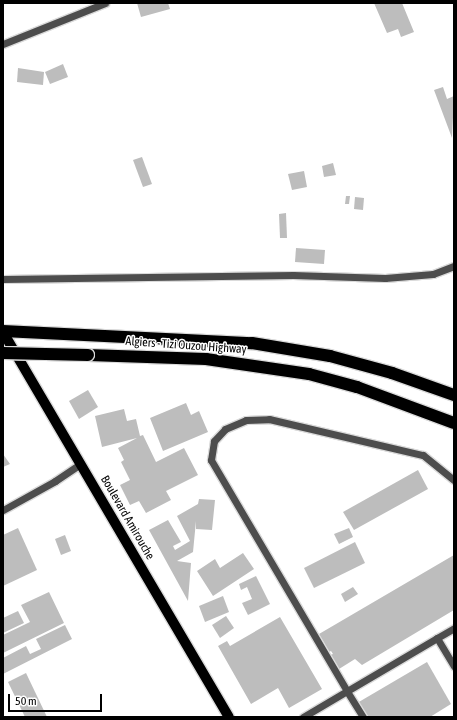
<!DOCTYPE html>
<html>
<head>
<meta charset="utf-8">
<style>
  body { margin:0 }
  #map { position:relative; width:457px; height:720px; overflow:hidden; background:#fff; font-family:"Asap Condensed",sans-serif }
  div>[style] { position:absolute }
  [style*='--x'] { left:calc(var(--x)*1px); top:calc(var(--y)*1px); width:calc(var(--w)*1px); rotate:calc(var(--a)*1deg) }
  .building>* { inset:0; background:#bdbdbd }
  .roads { filter:drop-shadow(1px 0 #dbdbdb) drop-shadow(-1px 0 #dbdbdb) drop-shadow(0 1px #dbdbdb) drop-shadow(0 -1px #dbdbdb) }
  .minor>* { height:7px; margin:-3.5px; padding:0 3.5px; transform-origin:3.5px; border-radius:3.5px; background:#4d4d4d }
  .major>* { height:10px; margin:-5px; padding:0 5px; transform-origin:5px; border-radius:5px; background:#000 }
  .highway>* { height:12px; margin:-6px; padding:0 6px; transform-origin:6px; border-radius:6px; background:#000 }
  .bridges { filter:drop-shadow(1px 0 #dbdbdb) drop-shadow(-1px 0 #dbdbdb) drop-shadow(0 1px #dbdbdb) drop-shadow(0 -1px #dbdbdb) }
  .highway-bridge>* { height:12px; margin:-6px; padding:0 6px; transform-origin:6px; border-radius:6px; background:#000 }
  span { translate:-50% -50%; white-space:nowrap; text-align:center; line-height:1.15; -webkit-text-stroke:3px #fff; paint-order:stroke }
  .street-label { font-size:12px; color:#000 }
  .frame { position:absolute; inset:0; border:4px solid #000; pointer-events:none }
  .scale { position:absolute; left:8px; top:694px; width:94px; height:18px; box-sizing:border-box; border:2px solid #000; border-top:0; padding-left:5px; font-size:12px; line-height:14px; white-space:nowrap; color:#000; -webkit-text-stroke:3px #fff; paint-order:stroke }
</style>
</head>
<body>
<div id="map">
  <div class="building">
    <i style="clip-path:polygon(137px 3px,168px 3px,170px 9px,141px 17px)"></i>
    <i style="clip-path:polygon(374px 3px,402px 3px,414px 32px,401px 37px,398px 29px,387px 33px)"></i>
    <i style="clip-path:polygon(63px 64px,68px 77px,50px 84px,45px 72px)"></i>
    <i style="clip-path:polygon(18px 68px,44px 72px,43px 85px,17px 82px)"></i>
    <i style="clip-path:polygon(443px 87px,447px 99px,454px 96px,452px 138px,434px 90px)"></i>
    <i style="clip-path:polygon(142px 157px,152px 184px,143px 187px,133px 160px)"></i>
    <i style="clip-path:polygon(333px 163px,336px 175px,324px 177px,322px 166px)"></i>
    <i style="clip-path:polygon(304px 171px,307px 187px,292px 190px,288px 174px)"></i>
    <i style="clip-path:polygon(346px 196px,350px 196px,349px 204px,345px 204px)"></i>
    <i style="clip-path:polygon(355px 197px,364px 198px,363px 210px,354px 209px)"></i>
    <i style="clip-path:polygon(286px 213px,287px 238px,280px 238px,279px 214px)"></i>
    <i style="clip-path:polygon(296px 248px,325px 250px,324px 264px,295px 262px)"></i>
    <i style="clip-path:polygon(88px 390px,98px 407px,79px 419px,69px 401px)"></i>
    <i style="clip-path:polygon(186px 403px,191px 415px,199px 411px,208px 432px,163px 451px,150px 418px)"></i>
    <i style="clip-path:polygon(124px 409px,127px 421px,136px 419px,140px 436px,143px 435px,156px 462px,184px 448px,198px 475px,166px 491px,171px 500px,146px 513px,139px 501px,130px 505px,120px 485px,130px 480px,121px 462px,124px 460px,118px 448px,137px 438px,102px 447px,95px 416px)"></i>
    <i style="clip-path:polygon(3px 454px,10px 464px,3px 467px)"></i>
    <i style="clip-path:polygon(418px 470px,428px 489px,354px 530px,343px 512px)"></i>
    <i style="clip-path:polygon(199px 499px,215px 500px,212px 530px,196px 529px,196px 521px,193px 552px,177px 561px,191px 563px,188px 601px,149px 530px,168px 520px,181px 542px,173px 546px,175px 550px,190px 541px,177px 516px,198px 504px)"></i>
    <i style="clip-path:polygon(18px 528px,37px 570px,3px 586px,3px 535px)"></i>
    <i style="clip-path:polygon(349px 528px,353px 537px,339px 544px,334px 534px)"></i>
    <i style="clip-path:polygon(65px 535px,71px 551px,61px 555px,55px 539px)"></i>
    <i style="clip-path:polygon(355px 542px,365px 563px,314px 588px,304px 568px)"></i>
    <i style="clip-path:polygon(243px 553px,254px 569px,213px 596px,197px 571px,215px 559px,220px 568px)"></i>
    <i style="clip-path:polygon(454px 555px,454px 610px,362px 665px,355px 659px,339px 669px,330px 655px,333px 654px,331px 651px,329px 652px,319px 634px)"></i>
    <i style="clip-path:polygon(256px 576px,270px 604px,248px 615px,242px 603px,252px 599px,247px 587px,241px 590px,239px 584px)"></i>
    <i style="clip-path:polygon(353px 587px,358px 594px,345px 602px,341px 594px)"></i>
    <i style="clip-path:polygon(49px 592px,64px 623px,3px 653px,3px 635px,30px 622px,21px 605px)"></i>
    <i style="clip-path:polygon(223px 596px,229px 612px,205px 622px,199px 606px)"></i>
    <i style="clip-path:polygon(18px 611px,24px 623px,3px 633px,3px 618px)"></i>
    <i style="clip-path:polygon(226px 616px,234px 628px,220px 638px,212px 625px)"></i>
    <i style="clip-path:polygon(280px 617px,322px 689px,289px 708px,278px 688px,251px 704px,218px 646px,227px 641px,230px 646px)"></i>
    <i style="clip-path:polygon(65px 625px,72px 639px,3px 674px,3px 658px,26px 646px,30px 654px,41px 649px,36px 639px)"></i>
    <i style="clip-path:polygon(427px 662px,451px 704px,430px 717px,358px 717px,352px 706px)"></i>
    <i style="clip-path:polygon(26px 673px,47px 717px,25px 717px,8px 682px)"></i>
  </div>
  <div class="roads">
    <div class="minor">
      <i style="--x:3;--y:44;--w:110;--a:-21.9"></i>
      <i style="--x:3;--y:279;--w:290;--a:-0.8"></i>
      <i style="--x:293;--y:275;--w:92;--a:1.9"></i>
      <i style="--x:385;--y:278;--w:48;--a:-4.8"></i>
      <i style="--x:433;--y:274;--w:22;--a:-21"></i>
      <i style="--x:3;--y:510;--w:60;--a:-29.1"></i>
      <i style="--x:55;--y:481;--w:30;--a:-34"></i>
      <i style="--x:437;--y:638;--w:20;--a:-30"></i>
      <i style="--x:303;--y:717;--w:51;--a:-30.6"></i>
      <i style="--x:347;--y:691;--w:268;--a:-120.5"></i>
      <i style="--x:211;--y:460;--w:19;--a:-81"></i>
      <i style="--x:214;--y:441;--w:16;--a:-47"></i>
      <i style="--x:225;--y:429;--w:23;--a:-23"></i>
      <i style="--x:246;--y:420;--w:23;--a:-2"></i>
      <i style="--x:269;--y:419;--w:158;--a:13.2"></i>
      <i style="--x:423;--y:455;--w:40;--a:39"></i>
      <i style="--x:363;--y:717;--w:31;--a:-122"></i>
      <i style="--x:347;--y:691;--w:104;--a:-30.5"></i>
      <i style="--x:437;--y:638;--w:33;--a:59"></i>
    </div>
    <div class="major">
      <i style="--x:3;--y:332;--w:446;--a:59.6"></i>
    </div>
    <div class="highway">
      <i style="--x:3;--y:331;--w:249;--a:2.8"></i>
      <i style="--x:252;--y:343;--w:79;--a:9.5"></i>
      <i style="--x:330;--y:356;--w:64;--a:15.3"></i>
      <i style="--x:392;--y:373;--w:66;--a:19.5"></i>
      <i style="--x:88;--y:355;--w:118;--a:1.9"></i>
      <i style="--x:206;--y:359;--w:104;--a:8.3"></i>
      <i style="--x:309;--y:374;--w:50;--a:15.2"></i>
      <i style="--x:357;--y:387;--w:103;--a:20.4"></i>
    </div>
  </div>
  <div class="bridges">
    <div class="highway-bridge">
      <i style="--x:3;--y:353;--w:85;--a:1.3"></i>
    </div>
  </div>
  <div class="street-label">
    <span style="left:186px;top:346px;rotate:4deg">Algiers - Tizi Ouzou Highway</span>
    <span style="left:127px;top:518px;rotate:60deg">Boulevard Amirouche</span>
  </div>
  <div class="frame"></div>
  <div class="scale">50 m</div>
</div>
</body>
</html>
